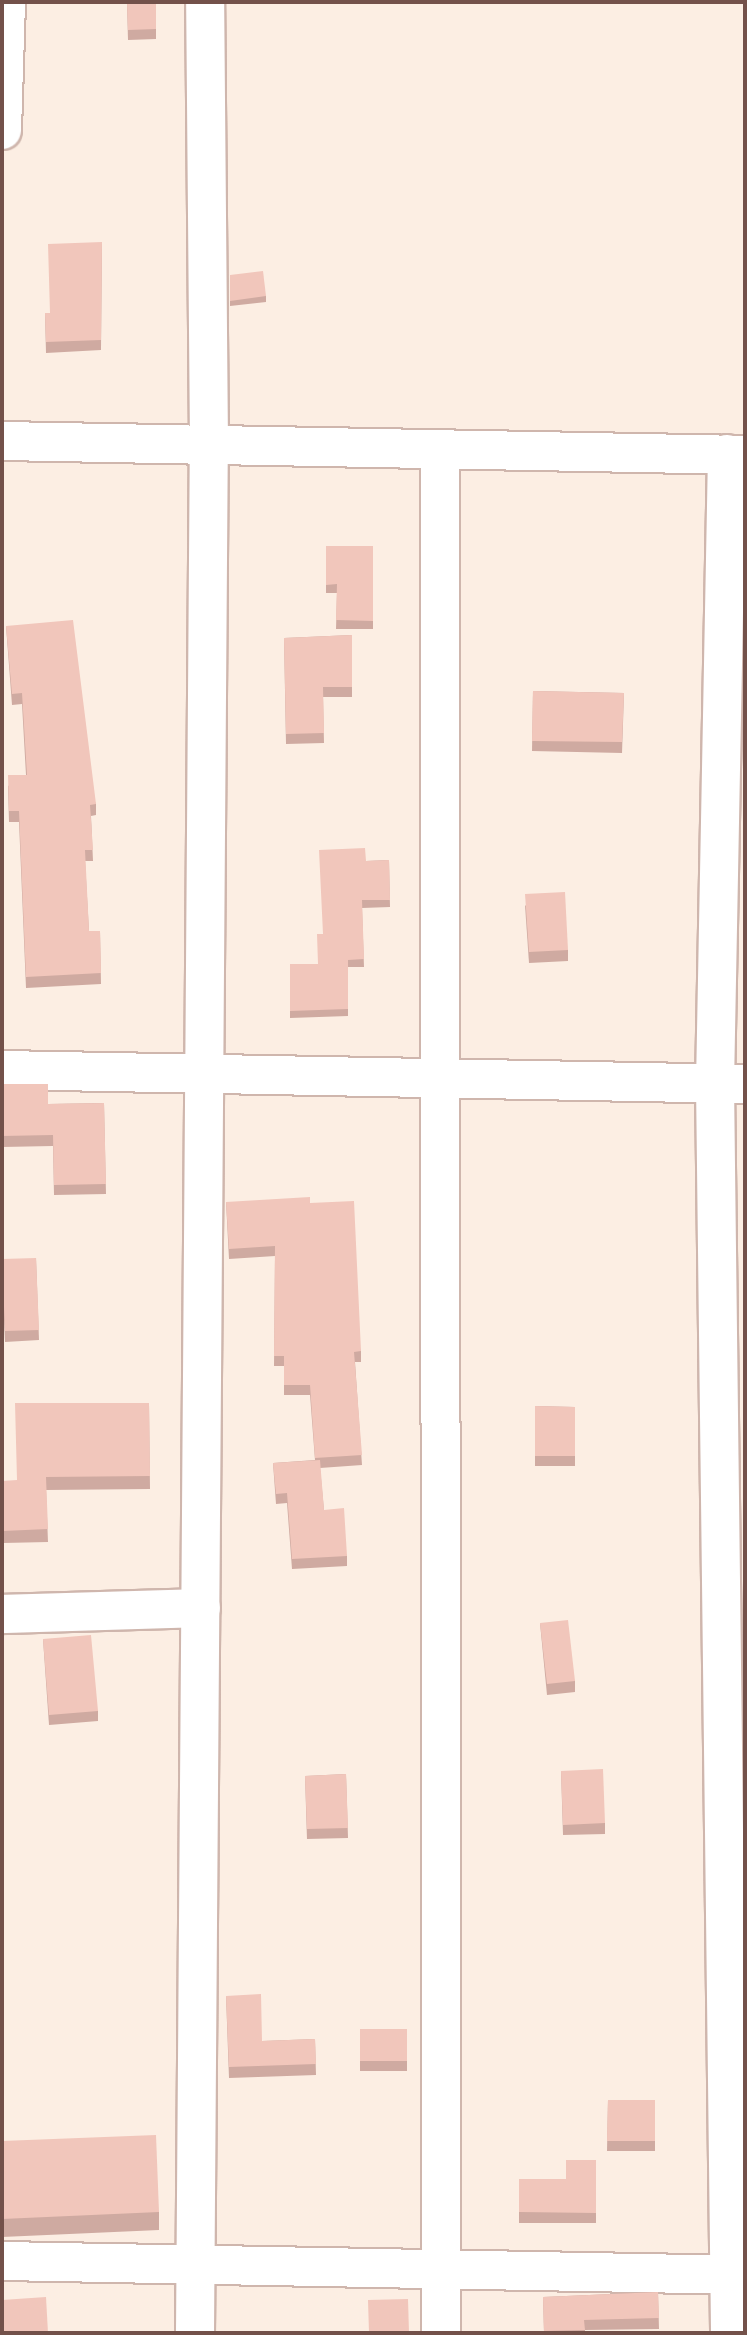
<!DOCTYPE html>
<html>
<head>
<meta charset="utf-8">
<style>
  body { margin:0 }
  #map { position:relative; width:747px; height:2335px; overflow:hidden; background:#fceee3; font-family:"Exo 2",sans-serif }
  div>[style] { position:absolute }
  [style*='--x'] { left:calc(var(--x)*1px); top:calc(var(--y)*1px); width:calc(var(--w)*1px); rotate:calc(var(--a)*1deg) }
  .roads { filter:drop-shadow(2px 0 #cfb6ad) drop-shadow(-2px 0 #cfb6ad) drop-shadow(0 2px #cfb6ad) drop-shadow(0 -2px #cfb6ad) }
  .street>* { height:38px; margin:-19px; padding:0 19px; transform-origin:19px; border-radius:19px; background:#fff }
  .wall>* { inset:0; background:#cfaaa1 }
  .building>* { inset:0; background:#f1c6bb }
  span { translate:-50% -50%; white-space:nowrap; text-align:center; line-height:1.15; -webkit-text-stroke:8px #fff2e9; paint-order:stroke }
  .frame { position:absolute; inset:0; border:4px solid #73514a; pointer-events:none }
</style>
</head>
<body>
<div id="map">
  <div class="roads">
    <div class="street">
      <i style="--x:2;--y:130;--w:128;--a:-88.2"></i>
      <i style="--x:2;--y:441;--w:743;--a:1.08"></i>
      <i style="--x:440;--y:449;--w:1884;--a:89.97"></i>
      <i style="--x:727;--y:454;--w:629;--a:91.09"></i>
      <i style="--x:715;--y:1083;--w:1250;--a:89.31"></i>
      <i style="--x:2;--y:1070;--w:743;--a:1.08"></i>
      <i style="--x:2;--y:1614;--w:199;--a:-1.7"></i>
      <i style="--x:2;--y:2261;--w:743;--a:1.08"></i>
      <i style="--x:195;--y:2333;--w:1889;--a:-89.58"></i>
      <i style="--x:209;--y:444;--w:442;--a:-90.5"></i>
    </div>
  </div>
  <div class="wall">
    <i style="clip-path:polygon(127px 2px,156px 2px,156px 39px,128px 40px)"></i>
    <i style="clip-path:polygon(102px 242px,101px 350px,46px 353px,45px 313px,50px 313px)"></i>
    <i style="clip-path:polygon(230px 275px,266px 296px,266px 302px,230px 306px)"></i>
    <i style="clip-path:polygon(326px 546px,373px 546px,373px 629px,336px 629px,337px 593px,326px 593px)"></i>
    <i style="clip-path:polygon(6px 626px,96px 804px,96px 815px,91px 816px,93px 861px,85px 861px,89px 931px,100px 931px,101px 984px,26px 988px,19px 822px,9px 822px,8px 786px,26px 775px,22px 704px,12px 705px)"></i>
    <i style="clip-path:polygon(352px 635px,352px 697px,323px 697px,324px 743px,286px 744px,284px 638px)"></i>
    <i style="clip-path:polygon(533px 691px,624px 693px,622px 753px,532px 751px)"></i>
    <i style="clip-path:polygon(389px 860px,390px 907px,362px 908px,364px 967px,348px 967px,348px 1016px,290px 1018px,290px 964px,318px 964px,323px 934px,366px 861px)"></i>
    <i style="clip-path:polygon(525px 905px,568px 950px,568px 961px,529px 963px)"></i>
    <i style="clip-path:polygon(2px 1084px,48px 1104px,104px 1103px,106px 1194px,54px 1195px,53px 1146px,2px 1147px)"></i>
    <i style="clip-path:polygon(226px 1202px,310px 1203px,361px 1351px,361px 1362px,355px 1362px,362px 1465px,320px 1468px,324px 1510px,347px 1556px,347px 1566px,292px 1569px,287px 1503px,276px 1504px,273px 1463px,315px 1460px,310px 1395px,284px 1395px,284px 1366px,274px 1366px,275px 1256px,229px 1259px)"></i>
    <i style="clip-path:polygon(36px 1258px,39px 1340px,5px 1342px,2px 1275px)"></i>
    <i style="clip-path:polygon(149px 1403px,150px 1489px,46px 1490px,48px 1542px,3px 1543px,2px 1531px,17px 1480px)"></i>
    <i style="clip-path:polygon(535px 1406px,575px 1407px,575px 1466px,535px 1466px)"></i>
    <i style="clip-path:polygon(540px 1623px,575px 1681px,575px 1692px,547px 1695px)"></i>
    <i style="clip-path:polygon(43px 1639px,98px 1711px,98px 1721px,49px 1725px)"></i>
    <i style="clip-path:polygon(561px 1771px,605px 1823px,605px 1834px,563px 1835px)"></i>
    <i style="clip-path:polygon(346px 1774px,348px 1838px,307px 1839px,305px 1776px)"></i>
    <i style="clip-path:polygon(226px 1996px,262px 2041px,315px 2039px,316px 2075px,229px 2078px)"></i>
    <i style="clip-path:polygon(360px 2029px,407px 2029px,407px 2071px,360px 2071px)"></i>
    <i style="clip-path:polygon(608px 2100px,655px 2100px,655px 2151px,607px 2151px)"></i>
    <i style="clip-path:polygon(2px 2141px,159px 2212px,159px 2230px,2px 2237px)"></i>
    <i style="clip-path:polygon(596px 2160px,596px 2223px,519px 2223px,519px 2179px,566px 2179px)"></i>
    <i style="clip-path:polygon(658px 2292px,659px 2329px,585px 2330px,585px 2333px,544px 2333px,543px 2297px)"></i>
  </div>
  <div class="building">
    <i style="clip-path:polygon(127px 2px,156px 2px,156px 29px,128px 30px)"></i>
    <i style="clip-path:polygon(102px 242px,101px 340px,46px 342px,45px 313px,50px 313px,48px 244px)"></i>
    <i style="clip-path:polygon(263px 271px,266px 296px,230px 301px,230px 275px)"></i>
    <i style="clip-path:polygon(326px 546px,373px 546px,373px 621px,336px 620px,337px 584px,326px 585px)"></i>
    <i style="clip-path:polygon(73px 620px,96px 804px,90px 805px,93px 850px,85px 850px,89px 931px,100px 931px,101px 973px,26px 977px,19px 811px,9px 811px,8px 775px,27px 775px,22px 693px,12px 694px,6px 626px)"></i>
    <i style="clip-path:polygon(352px 635px,352px 687px,323px 687px,324px 733px,286px 734px,284px 638px)"></i>
    <i style="clip-path:polygon(533px 691px,624px 693px,622px 742px,532px 741px)"></i>
    <i style="clip-path:polygon(365px 848px,366px 861px,389px 860px,390px 900px,362px 900px,364px 959px,348px 960px,348px 1009px,290px 1011px,290px 964px,318px 964px,317px 934px,323px 934px,319px 850px)"></i>
    <i style="clip-path:polygon(565px 892px,568px 950px,529px 952px,525px 894px)"></i>
    <i style="clip-path:polygon(2px 1084px,48px 1084px,48px 1104px,104px 1103px,106px 1184px,54px 1185px,53px 1135px,2px 1136px)"></i>
    <i style="clip-path:polygon(310px 1197px,310px 1203px,354px 1201px,361px 1351px,354px 1352px,362px 1455px,315px 1458px,310px 1385px,284px 1385px,284px 1356px,274px 1356px,275px 1246px,229px 1249px,226px 1202px)"></i>
    <i style="clip-path:polygon(36px 1258px,39px 1330px,5px 1331px,2px 1259px)"></i>
    <i style="clip-path:polygon(15px 1403px,149px 1403px,150px 1476px,46px 1477px,48px 1529px,3px 1531px,2px 1481px,17px 1480px)"></i>
    <i style="clip-path:polygon(535px 1406px,575px 1407px,575px 1456px,535px 1456px)"></i>
    <i style="clip-path:polygon(320px 1460px,324px 1510px,344px 1508px,347px 1556px,292px 1559px,287px 1493px,276px 1494px,273px 1463px)"></i>
    <i style="clip-path:polygon(568px 1620px,575px 1681px,547px 1684px,540px 1623px)"></i>
    <i style="clip-path:polygon(91px 1635px,98px 1711px,49px 1715px,43px 1639px)"></i>
    <i style="clip-path:polygon(603px 1769px,605px 1823px,563px 1825px,561px 1771px)"></i>
    <i style="clip-path:polygon(346px 1774px,348px 1828px,307px 1829px,305px 1776px)"></i>
    <i style="clip-path:polygon(261px 1994px,262px 2041px,315px 2039px,316px 2064px,229px 2067px,226px 1996px)"></i>
    <i style="clip-path:polygon(360px 2029px,407px 2029px,407px 2061px,360px 2061px)"></i>
    <i style="clip-path:polygon(608px 2100px,655px 2100px,655px 2141px,607px 2141px)"></i>
    <i style="clip-path:polygon(156px 2135px,159px 2212px,2px 2219px,2px 2141px)"></i>
    <i style="clip-path:polygon(566px 2160px,596px 2160px,596px 2213px,519px 2212px,519px 2179px,566px 2179px)"></i>
    <i style="clip-path:polygon(658px 2292px,659px 2318px,584px 2320px,585px 2330px,544px 2331px,543px 2297px)"></i>
    <i style="clip-path:polygon(46px 2297px,48px 2333px,2px 2333px,2px 2300px)"></i>
    <i style="clip-path:polygon(408px 2299px,409px 2333px,369px 2333px,368px 2300px)"></i>
  </div>
  <div class="frame"></div>
</div>
</body>
</html>
